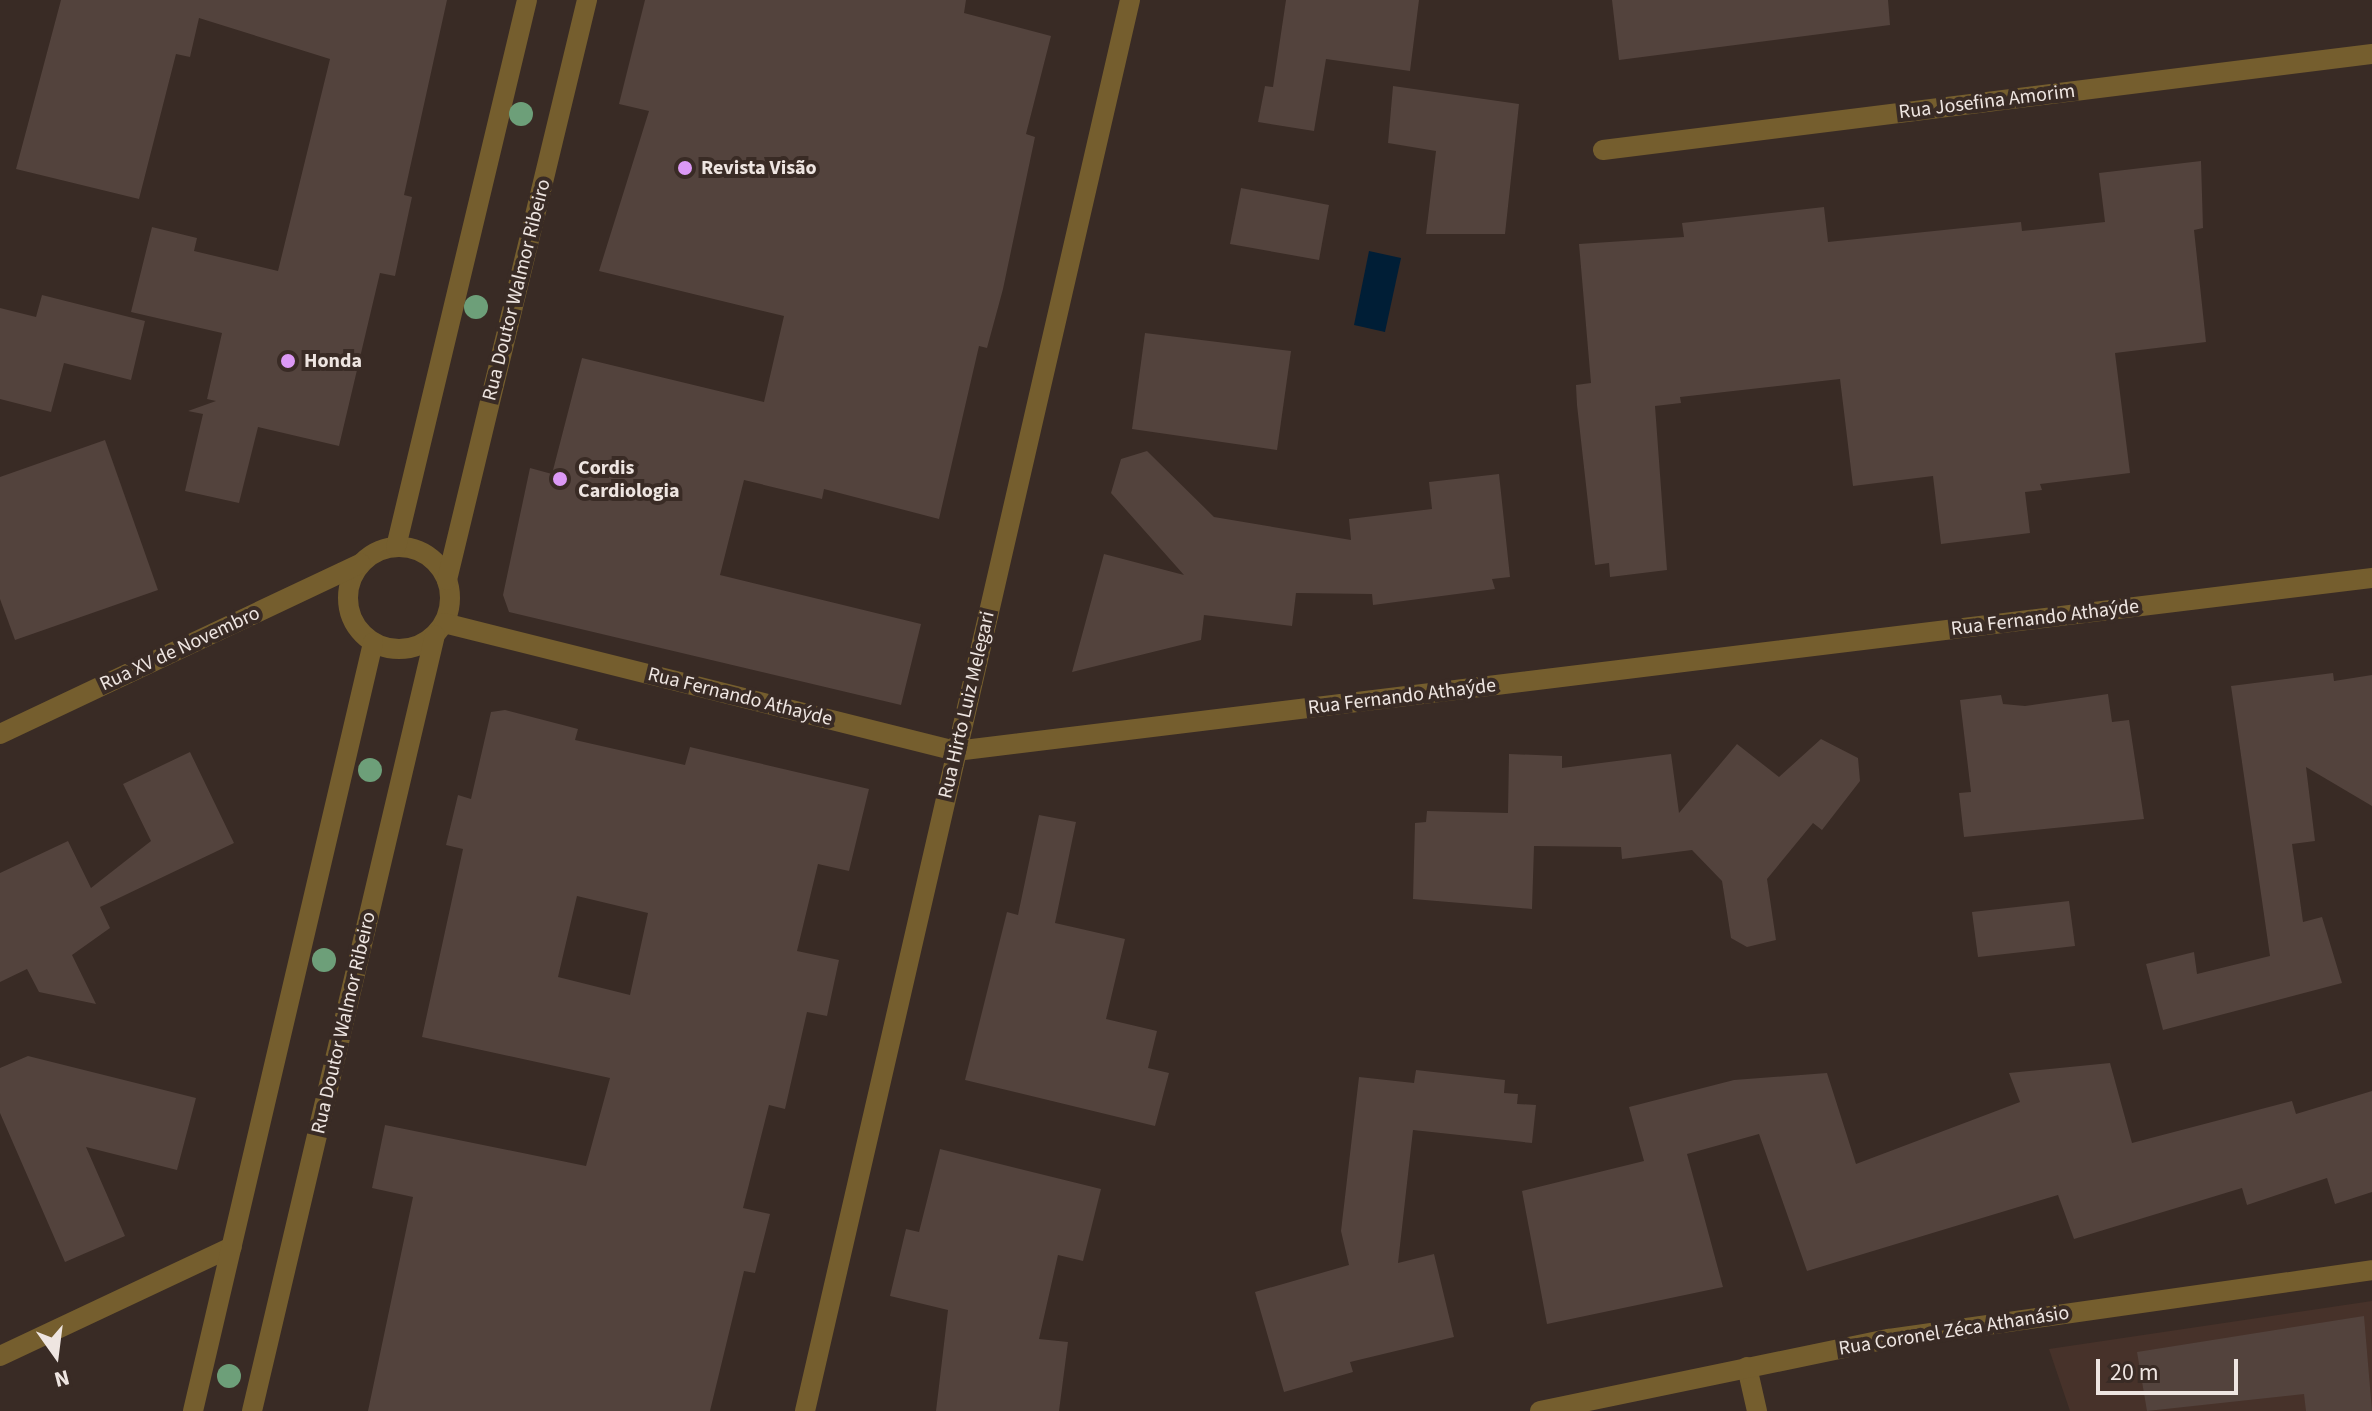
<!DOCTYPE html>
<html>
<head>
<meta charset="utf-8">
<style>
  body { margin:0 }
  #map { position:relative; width:2372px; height:1411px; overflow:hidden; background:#392b25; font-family:"Source Sans 3",sans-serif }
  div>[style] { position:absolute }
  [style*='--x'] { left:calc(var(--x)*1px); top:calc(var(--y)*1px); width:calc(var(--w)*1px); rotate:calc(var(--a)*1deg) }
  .built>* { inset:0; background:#47322a }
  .water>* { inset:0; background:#001e36 }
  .building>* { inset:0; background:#53433d }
  .minor>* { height:20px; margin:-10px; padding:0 10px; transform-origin:10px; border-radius:10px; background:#755e2e }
  .minor>.ring { margin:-10px; padding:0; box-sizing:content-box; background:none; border:20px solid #755e2e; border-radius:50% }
  .trees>* { width:24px; height:24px; margin:-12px; border-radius:50%; background:#6d9f79 }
  .dots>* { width:22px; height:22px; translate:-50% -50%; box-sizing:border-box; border:4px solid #392b25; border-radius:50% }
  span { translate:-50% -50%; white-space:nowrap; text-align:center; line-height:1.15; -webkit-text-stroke:8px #392b25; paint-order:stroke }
  .street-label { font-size:20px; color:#eee5e1 }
  .poi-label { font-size:20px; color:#eee5e1; font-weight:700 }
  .left { translate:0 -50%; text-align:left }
  .north { position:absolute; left:16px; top:1315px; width:80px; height:80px; -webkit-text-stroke:6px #392b25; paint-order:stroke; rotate:166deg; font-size:22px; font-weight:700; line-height:32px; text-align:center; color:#eee5e1 }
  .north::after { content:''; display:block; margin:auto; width:28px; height:36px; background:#eee5e1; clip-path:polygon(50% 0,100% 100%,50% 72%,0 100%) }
  .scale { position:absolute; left:2096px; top:1359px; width:142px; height:36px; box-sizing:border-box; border:4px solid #eee5e1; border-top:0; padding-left:10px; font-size:24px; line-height:28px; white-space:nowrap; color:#eee5e1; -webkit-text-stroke:6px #392b25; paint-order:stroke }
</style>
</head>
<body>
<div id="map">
  <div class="built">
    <i style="clip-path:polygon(2372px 1301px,2372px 1411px,2070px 1411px,2049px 1349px)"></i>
  </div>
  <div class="water">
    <i style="clip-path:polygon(1369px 251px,1401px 258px,1385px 332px,1354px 325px)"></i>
  </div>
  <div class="building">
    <i style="clip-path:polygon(61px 0,447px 0,404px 195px,412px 197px,395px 276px,380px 273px,339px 446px,258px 427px,239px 503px,185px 491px,203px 414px,188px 411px,216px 401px,207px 399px,222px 333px,131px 312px,152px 227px,197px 238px,194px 251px,278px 271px,330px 59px,199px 18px,190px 57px,176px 54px,139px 199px,16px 169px)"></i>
    <i style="clip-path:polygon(645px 0,966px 0,964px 13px,1051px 36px,1026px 134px,1035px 137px,1003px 289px,987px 348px,979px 346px,939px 519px,824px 489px,822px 499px,744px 480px,720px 575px,921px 624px,901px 705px,509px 612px,503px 595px,530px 468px,552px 474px,582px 358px,764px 402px,784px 316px,599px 271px,649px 111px,619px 104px)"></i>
    <i style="clip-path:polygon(1286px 0,1419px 0,1410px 71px,1326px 59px,1314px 131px,1258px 122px,1265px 86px,1273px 87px)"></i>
    <i style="clip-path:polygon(1612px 0,1888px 0,1890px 25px,1619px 60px)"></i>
    <i style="clip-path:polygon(1393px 86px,1519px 104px,1505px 234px,1426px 234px,1436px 151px,1388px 143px)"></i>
    <i style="clip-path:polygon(2201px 161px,2203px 228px,2194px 230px,2206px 342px,2115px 353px,2130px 473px,2040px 484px,2042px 490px,2025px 492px,2030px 533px,1941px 544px,1933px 476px,1853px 486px,1840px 379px,1680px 397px,1681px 403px,1655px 406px,1667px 570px,1610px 577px,1609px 563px,1595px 565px,1577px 405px,1576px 385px,1591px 383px,1579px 244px,1684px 237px,1682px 223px,1824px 207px,1828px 242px,2021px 222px,2022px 231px,2105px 222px,2099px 173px)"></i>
    <i style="clip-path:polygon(1241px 188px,1329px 205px,1319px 260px,1230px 244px)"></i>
    <i style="clip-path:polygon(42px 295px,145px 321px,131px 380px,64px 363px,51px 412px,0 399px,0 308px,36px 317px)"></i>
    <i style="clip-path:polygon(1145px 333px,1291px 351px,1277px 450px,1132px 429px)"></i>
    <i style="clip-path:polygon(105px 440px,158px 590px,15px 640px,0 599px,0 477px)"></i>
    <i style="clip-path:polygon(1147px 451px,1214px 517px,1351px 540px,1349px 519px,1432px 509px,1429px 482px,1499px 474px,1510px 577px,1492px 579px,1495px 589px,1373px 605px,1372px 594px,1296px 593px,1292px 626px,1204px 615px,1201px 640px,1072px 672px,1104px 554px,1184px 575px,1111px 493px,1121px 459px)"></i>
    <i style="clip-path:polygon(2333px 673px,2334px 681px,2372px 675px,2372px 806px,2306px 767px,2315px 841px,2292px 844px,2303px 922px,2322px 917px,2342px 983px,2163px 1030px,2146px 964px,2194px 952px,2197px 974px,2270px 956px,2231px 686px)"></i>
    <i style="clip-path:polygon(2108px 694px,2112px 722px,2129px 720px,2144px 819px,1964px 837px,1959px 793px,1971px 792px,1960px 700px,2001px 695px,2003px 704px,2025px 706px)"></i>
    <i style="clip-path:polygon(evenodd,505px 710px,578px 729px,575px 740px,685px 765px,690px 747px,869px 789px,849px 871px,818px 864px,797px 951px,839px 960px,827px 1016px,807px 1012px,785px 1109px,769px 1105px,743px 1208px,770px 1214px,755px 1273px,744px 1271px,710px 1411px,368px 1411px,413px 1197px,372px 1188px,385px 1125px,586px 1166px,610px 1078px,422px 1037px,463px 849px,446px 845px,458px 795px,471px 799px,491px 712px,505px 710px,577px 896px,648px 913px,630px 995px,558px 977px,577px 896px)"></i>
    <i style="clip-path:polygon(1821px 739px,1858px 758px,1860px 781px,1822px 830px,1813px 823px,1767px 879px,1776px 940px,1747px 947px,1731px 938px,1722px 881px,1692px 850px,1622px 859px,1621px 847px,1534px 846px,1532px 909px,1413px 899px,1415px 823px,1426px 822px,1427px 811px,1508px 813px,1509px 754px,1562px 756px,1562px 768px,1671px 754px,1679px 813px,1737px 744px,1779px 777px)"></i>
    <i style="clip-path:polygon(190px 752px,234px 843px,100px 907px,110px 928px,72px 955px,96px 1004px,39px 992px,27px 969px,0 982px,0 873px,68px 841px,91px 888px,151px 841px,123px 784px)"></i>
    <i style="clip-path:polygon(1039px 815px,1076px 822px,1055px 923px,1125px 939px,1106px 1019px,1157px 1031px,1148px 1068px,1169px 1073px,1155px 1126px,965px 1080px,1007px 912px,1018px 915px)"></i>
    <i style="clip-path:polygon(2069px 901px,2075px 946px,1978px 957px,1972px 912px)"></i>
    <i style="clip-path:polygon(28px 1056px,196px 1098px,177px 1170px,86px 1147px,125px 1236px,65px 1262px,0 1113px,0 1068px)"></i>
    <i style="clip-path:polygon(2110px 1063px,2132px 1143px,2292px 1101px,2296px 1114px,2372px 1091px,2372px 1192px,2335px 1204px,2327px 1178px,2247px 1205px,2242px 1188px,2074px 1239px,2058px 1195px,1807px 1271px,1759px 1134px,1687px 1154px,1723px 1287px,1547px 1324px,1522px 1191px,1644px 1161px,1629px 1107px,1734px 1080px,1827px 1073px,1856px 1164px,2020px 1102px,2009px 1073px)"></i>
    <i style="clip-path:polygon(1416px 1070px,1505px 1080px,1504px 1093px,1518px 1094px,1517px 1104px,1536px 1105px,1532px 1143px,1413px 1130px,1398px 1263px,1434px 1254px,1454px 1337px,1350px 1362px,1353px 1372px,1284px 1392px,1255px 1292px,1349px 1265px,1341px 1231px,1359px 1077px,1414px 1083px)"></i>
    <i style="clip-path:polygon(940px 1149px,1101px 1189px,1083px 1261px,1058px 1255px,1039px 1339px,1068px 1342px,1059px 1411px,936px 1411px,948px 1310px,890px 1296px,906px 1229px,919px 1232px)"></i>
    <i style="clip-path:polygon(2364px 1316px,2372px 1411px,2306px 1411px,2304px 1394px,2147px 1411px,2137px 1352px)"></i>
  </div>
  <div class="minor">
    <i style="--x:1603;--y:150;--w:775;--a:-7.12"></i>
    <i class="ring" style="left:348px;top:547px;width:82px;height:82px"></i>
    <i style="--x:396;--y:547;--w:562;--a:-76.53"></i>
    <i style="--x:447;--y:580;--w:597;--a:-76.43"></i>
    <i style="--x:444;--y:623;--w:528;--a:14.04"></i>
    <i style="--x:956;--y:751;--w:1427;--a:-6.97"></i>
    <i style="--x:0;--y:734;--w:399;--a:-25.3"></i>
    <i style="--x:0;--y:1356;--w:256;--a:-25.2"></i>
    <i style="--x:1747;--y:1367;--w:45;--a:77.2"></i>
    <i style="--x:193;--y:1411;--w:789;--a:-76.81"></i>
    <i style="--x:252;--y:1411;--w:797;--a:-76.73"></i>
    <i style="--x:805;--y:1411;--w:1448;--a:-77.03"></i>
    <i style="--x:1540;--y:1411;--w:356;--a:-11.7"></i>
    <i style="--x:1889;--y:1339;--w:488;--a:-8.1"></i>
  </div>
  <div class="trees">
    <i style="left:521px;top:114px"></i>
    <i style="left:476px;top:307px"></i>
    <i style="left:370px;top:770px"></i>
    <i style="left:324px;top:960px"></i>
    <i style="left:229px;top:1376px"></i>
  </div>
  <div class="dots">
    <i style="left:685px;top:168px;background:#dc99f5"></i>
    <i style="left:288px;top:361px;background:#dc99f5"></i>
    <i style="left:560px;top:479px;background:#dc99f5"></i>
  </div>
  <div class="street-label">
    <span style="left:1987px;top:102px;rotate:-7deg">Rua Josefina Amorim</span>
    <span style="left:517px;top:290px;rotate:-76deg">Rua Doutor Walmor Ribeiro</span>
    <span style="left:2045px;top:618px;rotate:-7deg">Rua Fernando Athaýde</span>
    <span style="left:180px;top:649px;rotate:-25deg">Rua XV de Novembro</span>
    <span style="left:740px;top:697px;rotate:14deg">Rua Fernando Athaýde</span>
    <span style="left:1402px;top:697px;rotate:-7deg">Rua Fernando Athaýde</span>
    <span style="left:967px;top:705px;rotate:-77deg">Rua Hirto Luiz Melegari</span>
    <span style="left:344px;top:1023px;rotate:-77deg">Rua Doutor Walmor Ribeiro</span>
    <span style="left:1954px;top:1331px;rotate:-9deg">Rua Coronel Zéca Athanásio</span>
  </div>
  <div class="poi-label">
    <span class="left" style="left:701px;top:168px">Revista Visão</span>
    <span class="left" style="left:304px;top:361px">Honda</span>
    <span class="left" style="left:578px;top:480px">Cordis<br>Cardiologia</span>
  </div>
  <div class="north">N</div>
  <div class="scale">20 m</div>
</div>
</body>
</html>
